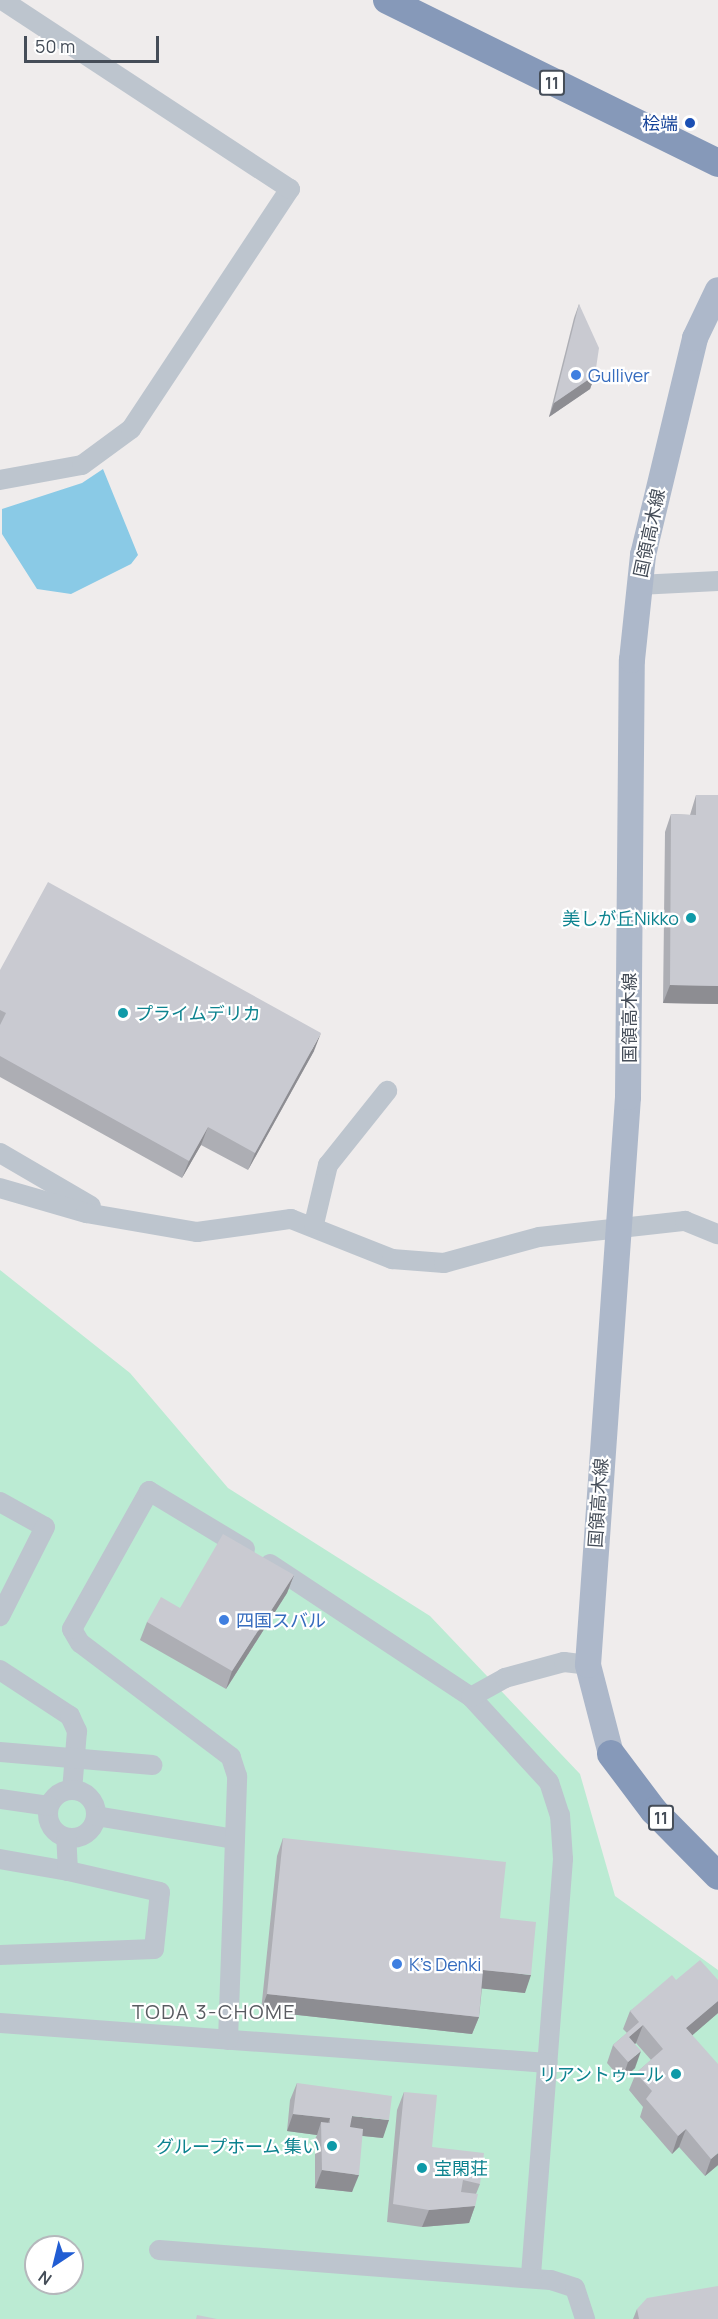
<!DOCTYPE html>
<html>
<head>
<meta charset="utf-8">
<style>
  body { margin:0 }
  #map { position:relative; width:718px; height:2319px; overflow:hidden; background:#efecec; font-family:Manrope,"Noto Sans JP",sans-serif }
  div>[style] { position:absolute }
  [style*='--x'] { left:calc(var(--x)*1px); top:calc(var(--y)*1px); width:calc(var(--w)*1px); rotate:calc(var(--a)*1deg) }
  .green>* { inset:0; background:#bbebd3 }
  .water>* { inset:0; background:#8acae6 }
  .minor>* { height:20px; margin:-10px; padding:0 10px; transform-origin:10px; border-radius:10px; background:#bdc5ce }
  .minor>.ring { margin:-10px; padding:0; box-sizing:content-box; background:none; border:20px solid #bdc5ce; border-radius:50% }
  .major>* { height:26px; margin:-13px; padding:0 13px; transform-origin:13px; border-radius:13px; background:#adb8ca }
  .highway>* { height:28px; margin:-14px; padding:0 14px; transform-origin:14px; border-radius:14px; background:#8699b9 }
  .wall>* { inset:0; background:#adaeb4 }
  .shaded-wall>* { inset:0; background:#8d8d92 }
  .building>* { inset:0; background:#c9cad1 }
  .dots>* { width:16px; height:16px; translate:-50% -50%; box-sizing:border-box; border:3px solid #fff; border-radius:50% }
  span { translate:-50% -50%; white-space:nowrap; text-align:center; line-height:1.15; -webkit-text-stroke:4.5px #fff; paint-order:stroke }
  .shield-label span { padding:2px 4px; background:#fff; border:2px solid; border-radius:4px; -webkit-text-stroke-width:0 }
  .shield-label { font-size:16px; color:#454d58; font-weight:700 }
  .transit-label { font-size:18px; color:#164399 }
  .right { translate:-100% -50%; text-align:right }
  .shop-label { font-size:18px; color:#366cbe }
  .left { translate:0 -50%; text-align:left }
  .street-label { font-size:18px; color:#454d58 }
  .culture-label { font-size:18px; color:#0d838f }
  .neighbourhood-label { font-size:20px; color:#595c61; letter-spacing:1.5px }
  .north { position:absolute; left:24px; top:2235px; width:60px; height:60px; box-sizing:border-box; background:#fff; border:2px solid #b5b8bc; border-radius:50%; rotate:215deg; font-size:16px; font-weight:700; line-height:24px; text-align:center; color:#454d58 }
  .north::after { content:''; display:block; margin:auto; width:21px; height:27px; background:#215dd3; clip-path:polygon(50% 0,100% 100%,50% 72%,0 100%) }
  .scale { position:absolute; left:24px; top:36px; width:135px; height:27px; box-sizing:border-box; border:3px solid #454d58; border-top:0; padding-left:8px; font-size:18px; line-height:21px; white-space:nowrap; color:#454d58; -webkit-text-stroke:4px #fff; paint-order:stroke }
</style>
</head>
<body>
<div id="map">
  <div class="green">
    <i style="clip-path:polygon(evenodd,0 1270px,130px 1373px,228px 1488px,430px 1616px,580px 1774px,615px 1896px,718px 1970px,718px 2319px,0 2319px,0 1270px,36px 2247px,72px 2247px,72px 2283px,36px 2283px,36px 2247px)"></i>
  </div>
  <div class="water">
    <i style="clip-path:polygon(103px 469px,138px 555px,131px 564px,71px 594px,37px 589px,2px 534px,2px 509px,82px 483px)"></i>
  </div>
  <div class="minor">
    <i style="--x:0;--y:480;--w:83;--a:-10.4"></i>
    <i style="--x:82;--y:465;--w:61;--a:-36.3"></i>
    <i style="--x:131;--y:429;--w:288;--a:-56.5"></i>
    <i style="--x:290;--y:189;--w:344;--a:-146.7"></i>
    <i style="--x:638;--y:585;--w:80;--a:-2.9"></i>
    <i style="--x:0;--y:1153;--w:105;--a:30.2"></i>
    <i style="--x:0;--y:1188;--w:90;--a:16.2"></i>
    <i style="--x:86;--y:1213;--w:113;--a:9.7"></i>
    <i style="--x:197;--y:1232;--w:95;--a:-7.9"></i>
    <i style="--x:291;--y:1219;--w:109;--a:21.6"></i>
    <i style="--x:392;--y:1259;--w:52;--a:4.4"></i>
    <i style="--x:444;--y:1263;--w:98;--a:-15.3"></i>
    <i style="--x:539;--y:1237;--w:147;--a:-6.3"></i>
    <i style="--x:685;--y:1221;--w:35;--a:22"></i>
    <i style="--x:314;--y:1224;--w:61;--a:-76.7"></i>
    <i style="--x:328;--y:1165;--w:95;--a:-51.4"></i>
    <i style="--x:0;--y:1502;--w:51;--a:29.1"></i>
    <i style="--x:45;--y:1527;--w:100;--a:116.8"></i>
    <i style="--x:270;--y:1564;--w:241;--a:33.5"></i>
    <i style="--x:471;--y:1697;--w:115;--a:47.5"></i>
    <i style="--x:549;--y:1782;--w:35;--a:72"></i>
    <i style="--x:560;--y:1815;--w:44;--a:86.1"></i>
    <i style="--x:563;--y:1859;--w:420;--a:94.4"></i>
    <i style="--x:0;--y:1670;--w:84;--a:33.3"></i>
    <i style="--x:70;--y:1716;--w:17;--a:65"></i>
    <i style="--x:77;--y:1731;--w:59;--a:94.8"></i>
    <i style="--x:471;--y:1697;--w:39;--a:-29"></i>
    <i style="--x:505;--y:1678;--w:61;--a:-15.2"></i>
    <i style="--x:564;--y:1662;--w:24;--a:7"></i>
    <i style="--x:0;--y:1752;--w:153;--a:4.9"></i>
    <i class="ring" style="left:48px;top:1790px;width:28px;height:28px"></i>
    <i style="--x:0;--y:1799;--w:49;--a:8.1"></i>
    <i style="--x:96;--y:1816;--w:141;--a:9.4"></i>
    <i style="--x:0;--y:1859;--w:69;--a:10"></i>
    <i style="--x:0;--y:1955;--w:154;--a:-2.2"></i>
    <i style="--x:154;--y:1949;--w:57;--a:-84"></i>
    <i style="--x:160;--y:1892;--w:94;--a:-167.1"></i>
    <i style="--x:68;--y:1871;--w:33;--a:-93"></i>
    <i style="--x:0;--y:2023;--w:549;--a:4.17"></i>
    <i style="--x:228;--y:2040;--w:264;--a:-88"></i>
    <i style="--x:237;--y:1776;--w:20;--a:-108"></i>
    <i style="--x:231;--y:1757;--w:189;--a:-142.9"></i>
    <i style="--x:80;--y:1643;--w:16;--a:-120"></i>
    <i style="--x:72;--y:1629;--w:158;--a:-60.8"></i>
    <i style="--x:149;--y:1491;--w:112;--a:31.1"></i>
    <i style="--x:159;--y:2250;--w:393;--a:4.4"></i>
    <i style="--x:551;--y:2280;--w:25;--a:18"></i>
    <i style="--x:575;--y:2288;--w:33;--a:72"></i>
  </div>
  <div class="major">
    <i style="--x:611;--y:1754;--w:92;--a:-104.5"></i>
    <i style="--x:588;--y:1665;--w:569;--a:-85.97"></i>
    <i style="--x:628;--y:1097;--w:437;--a:-89.5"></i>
    <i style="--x:632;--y:660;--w:106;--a:-84"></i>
    <i style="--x:643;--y:555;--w:223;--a:-76.5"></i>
    <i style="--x:695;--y:338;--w:53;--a:-64.4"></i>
  </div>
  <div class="highway">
    <i style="--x:387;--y:0;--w:369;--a:26.2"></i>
    <i style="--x:611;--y:1754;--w:71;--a:53"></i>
    <i style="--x:654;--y:1811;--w:91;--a:45.4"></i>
  </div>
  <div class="wall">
    <i style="clip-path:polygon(579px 304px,595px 375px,590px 389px,549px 417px,574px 318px)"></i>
    <i style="clip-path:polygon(696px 795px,718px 1004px,663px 1003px,665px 832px,671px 814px,690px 815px)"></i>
    <i style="clip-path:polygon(0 970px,314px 1051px,248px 1170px,201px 1145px,182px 1178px,0 1077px)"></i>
    <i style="clip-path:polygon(294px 1575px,287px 1593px,226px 1689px,140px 1640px,147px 1622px,180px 1608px)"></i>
    <i style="clip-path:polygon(283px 1838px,500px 1918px,525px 1993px,482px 1988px,479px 2017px,472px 2034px,261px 2011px,277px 1856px)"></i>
    <i style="clip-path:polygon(676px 1980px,718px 1980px,718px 2013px,692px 2035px,718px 2165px,705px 2176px,679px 2147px,672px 2154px,640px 2117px,643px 2107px,629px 2090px,636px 2073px,651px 2060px,636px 2043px,635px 2044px,635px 2068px,622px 2080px,607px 2063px,613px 2045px,627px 2033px,623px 2029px,630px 2011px)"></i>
    <i style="clip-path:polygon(297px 2083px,383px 2138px,362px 2136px,352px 2192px,315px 2188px,315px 2139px,317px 2135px,287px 2131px,290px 2100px)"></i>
    <i style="clip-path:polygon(404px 2092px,432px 2147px,480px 2184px,476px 2194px,475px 2206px,469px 2223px,422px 2227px,387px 2222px,397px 2110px)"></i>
    <i style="clip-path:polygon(637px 2309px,718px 2319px,633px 2319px)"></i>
  </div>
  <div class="shaded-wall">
    <i style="clip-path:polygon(595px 375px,590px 389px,549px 417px,554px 403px)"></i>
    <i style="clip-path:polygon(670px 985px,718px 986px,718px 1004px,663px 1003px)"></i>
    <i style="clip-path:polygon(321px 1033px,314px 1051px,248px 1170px,255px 1153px)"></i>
    <i style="clip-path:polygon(208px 1127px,201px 1145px,182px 1178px,189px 1161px)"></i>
    <i style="clip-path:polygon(294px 1575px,287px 1593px,226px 1689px,232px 1671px)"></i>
    <i style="clip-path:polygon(483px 1970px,531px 1975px,525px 1993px,477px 1988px)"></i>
    <i style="clip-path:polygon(267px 1994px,479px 2017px,472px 2034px,261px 2011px)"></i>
    <i style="clip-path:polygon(718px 2001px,718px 2013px,680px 2046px,686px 2028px)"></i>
    <i style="clip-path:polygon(643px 2025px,636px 2043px,623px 2055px,629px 2037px)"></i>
    <i style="clip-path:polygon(641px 2051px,635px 2068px,622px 2080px,628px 2062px)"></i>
    <i style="clip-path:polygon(293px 2114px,330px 2118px,324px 2135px,321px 2122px,317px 2135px,287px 2131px)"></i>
    <i style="clip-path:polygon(352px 2116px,389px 2120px,383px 2138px,345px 2134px)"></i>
    <i style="clip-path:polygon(686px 2129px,679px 2147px,672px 2154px,678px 2136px)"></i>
    <i style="clip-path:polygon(718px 2153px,718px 2165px,705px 2176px,711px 2159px)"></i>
    <i style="clip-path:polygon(322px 2170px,359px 2175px,352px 2192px,315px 2188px)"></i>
    <i style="clip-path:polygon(475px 2206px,469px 2223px,422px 2227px,429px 2210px)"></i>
  </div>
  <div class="building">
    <i style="clip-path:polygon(579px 304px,599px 348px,595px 375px,554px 403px)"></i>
    <i style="clip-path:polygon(696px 795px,718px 795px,718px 986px,670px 985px,671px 814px,696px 815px)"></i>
    <i style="clip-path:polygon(48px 882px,321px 1033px,255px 1153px,208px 1127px,189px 1161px,0 1056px,0 1025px,6px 1013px,0 1010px,0 970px)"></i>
    <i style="clip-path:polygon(223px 1534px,294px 1575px,232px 1671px,147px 1622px,161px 1597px,180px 1608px)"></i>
    <i style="clip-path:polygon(283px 1838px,506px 1862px,500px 1918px,536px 1922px,531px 1975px,483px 1970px,479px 2017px,267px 1994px)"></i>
    <i style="clip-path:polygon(700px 1960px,718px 1980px,718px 2001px,686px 2028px,718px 2064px,718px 2153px,711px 2159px,686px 2129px,678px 2136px,646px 2099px,652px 2091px,636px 2073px,663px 2049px,643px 2025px,629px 2037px,641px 2051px,628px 2062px,613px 2045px,639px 2022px,630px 2011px,672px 1975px,676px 1980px)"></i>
    <i style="clip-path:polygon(297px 2083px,392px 2096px,389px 2120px,352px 2116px,350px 2127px,363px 2129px,359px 2175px,322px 2170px,321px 2122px,330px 2123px,330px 2118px,293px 2114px)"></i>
    <i style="clip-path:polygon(404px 2092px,437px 2095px,432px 2147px,484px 2153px,480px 2184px,463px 2180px,461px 2192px,478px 2194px,475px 2206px,429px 2210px,393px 2204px)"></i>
    <i style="clip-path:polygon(718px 2286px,718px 2319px,639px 2319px,637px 2309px,647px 2298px)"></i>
    <i style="clip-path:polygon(197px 2315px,217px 2319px,196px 2319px)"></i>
  </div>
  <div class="dots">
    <i style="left:690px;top:123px;background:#1a4fb4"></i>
    <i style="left:576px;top:375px;background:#3f7fe0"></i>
    <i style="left:691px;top:918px;background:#0f9aa8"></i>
    <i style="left:123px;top:1013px;background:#0f9aa8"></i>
    <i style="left:224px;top:1620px;background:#3f7fe0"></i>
    <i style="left:397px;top:1964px;background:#3f7fe0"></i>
    <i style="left:676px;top:2074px;background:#0f9aa8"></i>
    <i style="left:332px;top:2146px;background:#0f9aa8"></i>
    <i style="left:422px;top:2168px;background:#0f9aa8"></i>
  </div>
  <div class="shield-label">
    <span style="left:552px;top:83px">11</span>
    <span style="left:661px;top:1818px">11</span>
  </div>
  <div class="transit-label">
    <span class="right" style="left:678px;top:123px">桧端</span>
  </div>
  <div class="shop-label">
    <span class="left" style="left:588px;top:375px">Gulliver</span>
    <span class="left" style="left:236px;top:1620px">四国スバル</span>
    <span class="left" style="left:409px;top:1964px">K's Denki</span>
  </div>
  <div class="street-label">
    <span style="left:649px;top:533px;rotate:-78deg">国領高木線</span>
    <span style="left:629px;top:1018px;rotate:-90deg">国領高木線</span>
    <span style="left:598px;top:1503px;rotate:-86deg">国領高木線</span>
  </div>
  <div class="culture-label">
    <span class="right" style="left:679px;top:918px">美しが丘Nikko</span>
    <span class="left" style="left:135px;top:1013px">プライムデリカ</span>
    <span class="right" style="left:664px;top:2074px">リアントゥール</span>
    <span class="right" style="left:320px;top:2146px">グループホーム 集い</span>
    <span class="left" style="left:434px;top:2168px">宝閑荘</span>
  </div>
  <div class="neighbourhood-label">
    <span style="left:214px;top:2011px">TODA 3-CHOME</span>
  </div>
  <div class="north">N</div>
  <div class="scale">50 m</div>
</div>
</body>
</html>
